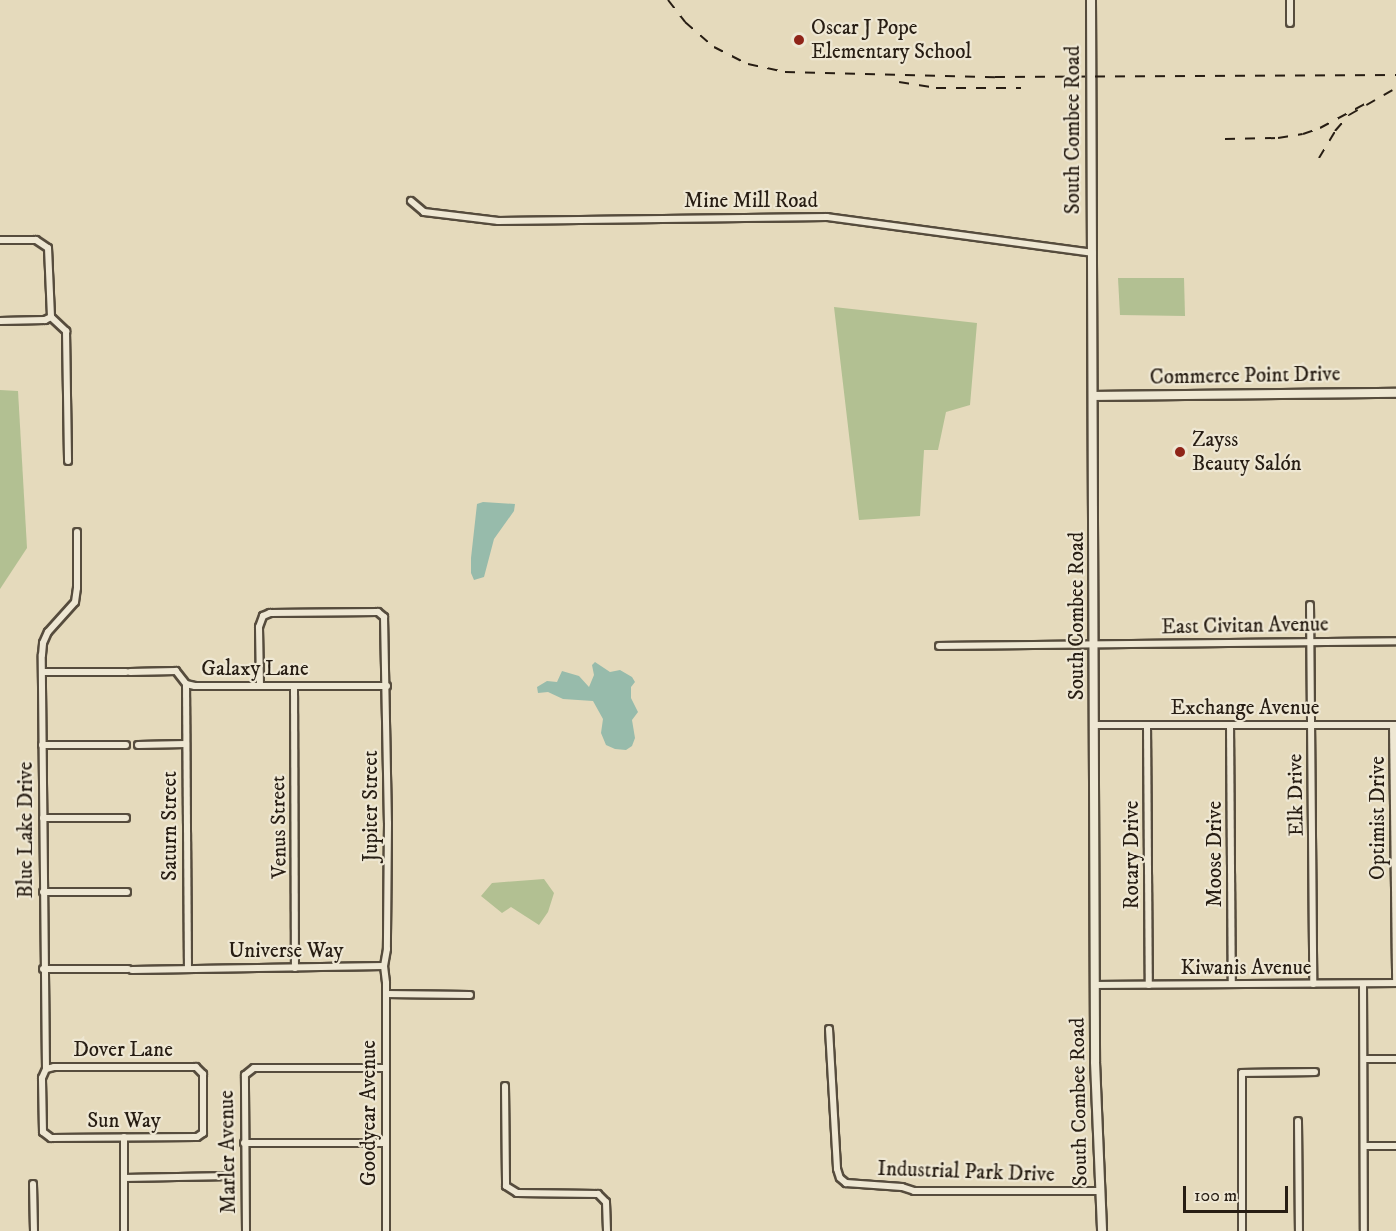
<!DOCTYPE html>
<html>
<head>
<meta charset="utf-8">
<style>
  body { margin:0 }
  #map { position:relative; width:1396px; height:1231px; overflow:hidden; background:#e5dabc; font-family:"IM FELL DW Pica",serif }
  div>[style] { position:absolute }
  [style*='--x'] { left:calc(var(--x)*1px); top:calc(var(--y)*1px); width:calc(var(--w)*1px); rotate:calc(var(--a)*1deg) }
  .green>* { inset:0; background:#b2c092 }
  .water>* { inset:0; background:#97bbab }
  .roads { filter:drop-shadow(2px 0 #564c3d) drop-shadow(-2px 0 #564c3d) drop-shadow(0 2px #564c3d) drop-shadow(0 -2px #564c3d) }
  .street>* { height:6px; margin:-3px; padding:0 3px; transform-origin:3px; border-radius:3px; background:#eee7d3 }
  .secondary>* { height:8px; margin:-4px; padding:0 4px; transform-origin:4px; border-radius:4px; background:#eee7d3 }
  .rail>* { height:2px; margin-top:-1px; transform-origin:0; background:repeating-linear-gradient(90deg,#271d13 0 10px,transparent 0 20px) }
  .dots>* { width:16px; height:16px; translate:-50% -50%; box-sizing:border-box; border:3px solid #eee7d3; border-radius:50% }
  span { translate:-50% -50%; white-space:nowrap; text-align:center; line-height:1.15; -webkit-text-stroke:4.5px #eee7d3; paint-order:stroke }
  .poi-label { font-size:21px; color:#271d13 }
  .left { translate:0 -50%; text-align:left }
  .street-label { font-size:21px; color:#271d13 }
  .scale { position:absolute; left:1183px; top:1186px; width:105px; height:27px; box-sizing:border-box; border:3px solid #271d13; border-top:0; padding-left:8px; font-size:18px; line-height:21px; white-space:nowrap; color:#271d13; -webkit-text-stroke:4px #eee7d3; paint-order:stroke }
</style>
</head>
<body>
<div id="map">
  <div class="green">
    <i style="clip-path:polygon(1118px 278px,1184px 278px,1185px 316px,1120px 315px)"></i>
    <i style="clip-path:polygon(834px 307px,977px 323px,970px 405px,946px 412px,938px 450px,924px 450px,920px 516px,859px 520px)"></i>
    <i style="clip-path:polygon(0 390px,18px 391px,27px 548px,0 589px)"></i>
    <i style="clip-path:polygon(544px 879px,554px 893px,548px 912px,539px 925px,511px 907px,502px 913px,481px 896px,492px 883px)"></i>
  </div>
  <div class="water">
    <i style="clip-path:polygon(483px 502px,515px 504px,514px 511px,494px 539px,484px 577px,474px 580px,471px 573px,471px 558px,477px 504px)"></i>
    <i style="clip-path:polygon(595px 662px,610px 672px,620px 670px,632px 677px,635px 682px,631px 687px,631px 698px,638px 712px,632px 720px,635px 738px,632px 746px,626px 750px,615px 749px,606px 745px,601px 733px,603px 719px,593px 701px,563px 699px,548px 692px,538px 693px,537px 687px,547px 681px,557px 682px,562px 671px,579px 676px,589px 687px,594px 675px,592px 665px)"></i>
  </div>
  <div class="roads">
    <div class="street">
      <i style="--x:1290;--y:23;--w:23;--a:-90"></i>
      <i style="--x:411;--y:201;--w:17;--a:40"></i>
      <i style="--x:424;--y:212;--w:75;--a:6.9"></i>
      <i style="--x:498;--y:221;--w:329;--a:-0.7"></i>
      <i style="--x:827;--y:217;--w:268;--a:7.7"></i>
      <i style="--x:0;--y:240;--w:36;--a:0"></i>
      <i style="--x:36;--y:240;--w:14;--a:34"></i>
      <i style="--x:48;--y:248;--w:69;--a:87.5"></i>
      <i style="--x:51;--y:317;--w:21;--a:43"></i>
      <i style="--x:66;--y:331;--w:130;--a:89.1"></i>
      <i style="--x:0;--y:321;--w:45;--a:-1.3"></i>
      <i style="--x:45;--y:320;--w:7;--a:-27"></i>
      <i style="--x:1310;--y:605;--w:379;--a:89.5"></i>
      <i style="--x:939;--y:646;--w:457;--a:-0.6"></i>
      <i style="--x:43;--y:672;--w:83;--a:0"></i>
      <i style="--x:130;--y:672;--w:46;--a:-1.2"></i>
      <i style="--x:176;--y:671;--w:16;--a:52"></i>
      <i style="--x:186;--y:684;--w:9;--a:13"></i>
      <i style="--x:195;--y:686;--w:192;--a:0"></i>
      <i style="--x:186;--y:684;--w:284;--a:89.6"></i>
      <i style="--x:260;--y:685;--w:58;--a:-91"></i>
      <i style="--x:259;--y:627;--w:12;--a:-70"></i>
      <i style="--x:263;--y:616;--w:8;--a:-23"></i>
      <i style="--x:270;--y:613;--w:108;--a:-0.5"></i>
      <i style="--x:378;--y:612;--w:8;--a:40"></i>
      <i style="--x:384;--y:617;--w:206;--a:88.9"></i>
      <i style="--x:388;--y:823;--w:126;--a:90.5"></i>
      <i style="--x:387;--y:949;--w:17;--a:100"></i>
      <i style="--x:384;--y:966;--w:17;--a:83"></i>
      <i style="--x:386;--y:983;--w:248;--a:90"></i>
      <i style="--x:294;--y:686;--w:282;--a:89.8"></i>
      <i style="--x:1095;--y:725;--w:301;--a:0"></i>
      <i style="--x:1230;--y:725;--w:259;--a:89.6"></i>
      <i style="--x:1393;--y:725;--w:258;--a:89.3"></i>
      <i style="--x:1147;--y:726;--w:259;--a:89.6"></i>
      <i style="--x:42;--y:745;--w:84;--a:0"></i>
      <i style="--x:138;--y:745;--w:48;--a:-1.2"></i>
      <i style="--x:43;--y:818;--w:83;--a:0"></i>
      <i style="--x:43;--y:892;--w:84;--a:0"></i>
      <i style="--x:43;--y:969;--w:85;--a:0"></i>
      <i style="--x:132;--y:970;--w:252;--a:-0.9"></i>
      <i style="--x:1363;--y:984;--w:247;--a:89.8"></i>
      <i style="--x:1095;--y:985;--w:301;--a:-0.4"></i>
      <i style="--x:386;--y:994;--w:84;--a:0.7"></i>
      <i style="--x:829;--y:1029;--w:140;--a:86.7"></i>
      <i style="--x:837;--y:1169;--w:9;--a:72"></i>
      <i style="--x:840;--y:1178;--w:8;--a:40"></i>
      <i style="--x:846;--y:1183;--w:56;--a:4.1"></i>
      <i style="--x:902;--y:1187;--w:13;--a:18"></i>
      <i style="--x:914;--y:1191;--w:185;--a:0"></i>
      <i style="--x:1365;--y:1059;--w:31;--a:0"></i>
      <i style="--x:46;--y:1069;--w:8;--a:-14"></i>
      <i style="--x:54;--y:1067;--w:142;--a:0"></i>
      <i style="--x:196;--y:1067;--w:10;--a:45"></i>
      <i style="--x:203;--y:1074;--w:59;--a:90"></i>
      <i style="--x:203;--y:1133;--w:7;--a:146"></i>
      <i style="--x:197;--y:1137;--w:146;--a:179.6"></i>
      <i style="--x:51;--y:1138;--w:10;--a:-143"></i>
      <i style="--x:43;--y:1132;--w:54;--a:-91.1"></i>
      <i style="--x:42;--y:1078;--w:10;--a:-66"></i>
      <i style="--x:46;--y:1069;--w:414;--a:-90.6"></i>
      <i style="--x:42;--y:655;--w:12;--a:-85"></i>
      <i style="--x:43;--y:643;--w:12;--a:-66"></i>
      <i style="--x:48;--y:632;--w:40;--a:-48"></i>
      <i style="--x:75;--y:602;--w:14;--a:-82"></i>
      <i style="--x:77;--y:588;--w:56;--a:-90"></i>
      <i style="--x:505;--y:1086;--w:100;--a:89.4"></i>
      <i style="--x:506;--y:1186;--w:13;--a:32"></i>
      <i style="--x:517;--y:1193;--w:81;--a:0.7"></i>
      <i style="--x:598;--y:1194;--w:11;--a:45"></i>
      <i style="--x:606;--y:1202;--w:29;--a:88"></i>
      <i style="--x:1298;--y:1121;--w:110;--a:89.5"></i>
      <i style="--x:244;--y:1143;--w:142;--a:0"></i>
      <i style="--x:1364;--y:1146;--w:32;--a:0"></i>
      <i style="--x:124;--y:1178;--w:107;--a:-1.1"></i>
      <i style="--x:33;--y:1184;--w:47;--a:88.8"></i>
      <i style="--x:124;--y:1231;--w:94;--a:-90"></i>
      <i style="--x:246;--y:1231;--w:156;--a:-90.4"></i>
      <i style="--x:245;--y:1075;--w:11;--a:-38"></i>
      <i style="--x:254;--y:1068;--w:132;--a:0"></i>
      <i style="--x:1242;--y:1231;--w:158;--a:-90"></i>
      <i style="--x:1242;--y:1073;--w:73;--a:-0.8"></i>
    </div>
    <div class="secondary">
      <i style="--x:1091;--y:0;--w:1062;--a:89.78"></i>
      <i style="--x:1095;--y:1062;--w:169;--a:87.6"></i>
      <i style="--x:1094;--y:396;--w:302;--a:-0.6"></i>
    </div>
  </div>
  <div class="rail">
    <i style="--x:668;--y:0;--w:28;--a:52"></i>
    <i style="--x:685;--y:22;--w:38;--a:41"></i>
    <i style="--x:714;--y:47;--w:38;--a:27"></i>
    <i style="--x:748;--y:64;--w:38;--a:12"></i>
    <i style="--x:785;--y:72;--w:210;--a:1.4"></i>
    <i style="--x:995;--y:77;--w:401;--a:-0.3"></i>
    <i style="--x:899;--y:82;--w:37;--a:9"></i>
    <i style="--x:936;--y:88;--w:85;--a:0"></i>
    <i style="--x:1225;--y:139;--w:53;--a:-1.1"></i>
    <i style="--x:1278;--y:138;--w:25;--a:-9"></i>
    <i style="--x:1303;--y:134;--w:18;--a:-19"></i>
    <i style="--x:1320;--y:128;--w:51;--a:-28.1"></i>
    <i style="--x:1319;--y:158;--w:31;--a:-59"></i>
    <i style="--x:1335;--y:131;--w:21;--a:-49"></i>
    <i style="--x:1349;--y:115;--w:54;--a:-29.9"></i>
  </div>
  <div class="dots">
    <i style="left:799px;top:40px;background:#8f2418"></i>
    <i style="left:1180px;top:452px;background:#8f2418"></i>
  </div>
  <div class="poi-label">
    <span class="left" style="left:811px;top:40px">Oscar J Pope<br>Elementary School</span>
    <span class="left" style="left:1192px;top:452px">Zayss<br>Beauty Salón</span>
  </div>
  <div class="street-label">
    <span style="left:1073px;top:130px;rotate:-90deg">South Combee Road</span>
    <span style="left:751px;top:201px">Mine Mill Road</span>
    <span style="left:1245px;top:376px;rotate:-1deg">Commerce Point Drive</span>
    <span style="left:1077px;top:616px;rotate:-90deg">South Combee Road</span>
    <span style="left:1245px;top:626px;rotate:-1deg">East Civitan Avenue</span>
    <span style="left:255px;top:669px">Galaxy Lane</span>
    <span style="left:1245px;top:708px">Exchange Avenue</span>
    <span style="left:1296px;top:795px;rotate:-91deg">Elk Drive</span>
    <span style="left:371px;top:806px;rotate:-90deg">Jupiter Street</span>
    <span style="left:1378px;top:818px;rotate:-90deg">Optimist Drive</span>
    <span style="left:170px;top:826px;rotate:-90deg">Saturn Street</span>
    <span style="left:279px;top:827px;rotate:-91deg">Venus Street</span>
    <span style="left:26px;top:830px;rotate:-90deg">Blue Lake Drive</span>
    <span style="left:1215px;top:854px;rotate:-90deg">Moose Drive</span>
    <span style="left:1132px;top:855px;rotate:-90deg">Rotary Drive</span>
    <span style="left:286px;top:951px">Universe Way</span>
    <span style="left:1246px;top:968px">Kiwanis Avenue</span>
    <span style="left:123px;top:1050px">Dover Lane</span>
    <span style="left:1079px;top:1102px;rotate:-91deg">South Combee Road</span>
    <span style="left:369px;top:1113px;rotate:-90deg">Goodyear Avenue</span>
    <span style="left:124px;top:1121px">Sun Way</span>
    <span style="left:228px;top:1152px;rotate:-91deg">Marler Avenue</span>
    <span style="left:966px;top:1172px;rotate:2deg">Industrial Park Drive</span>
  </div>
  <div class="scale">100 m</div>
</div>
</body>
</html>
